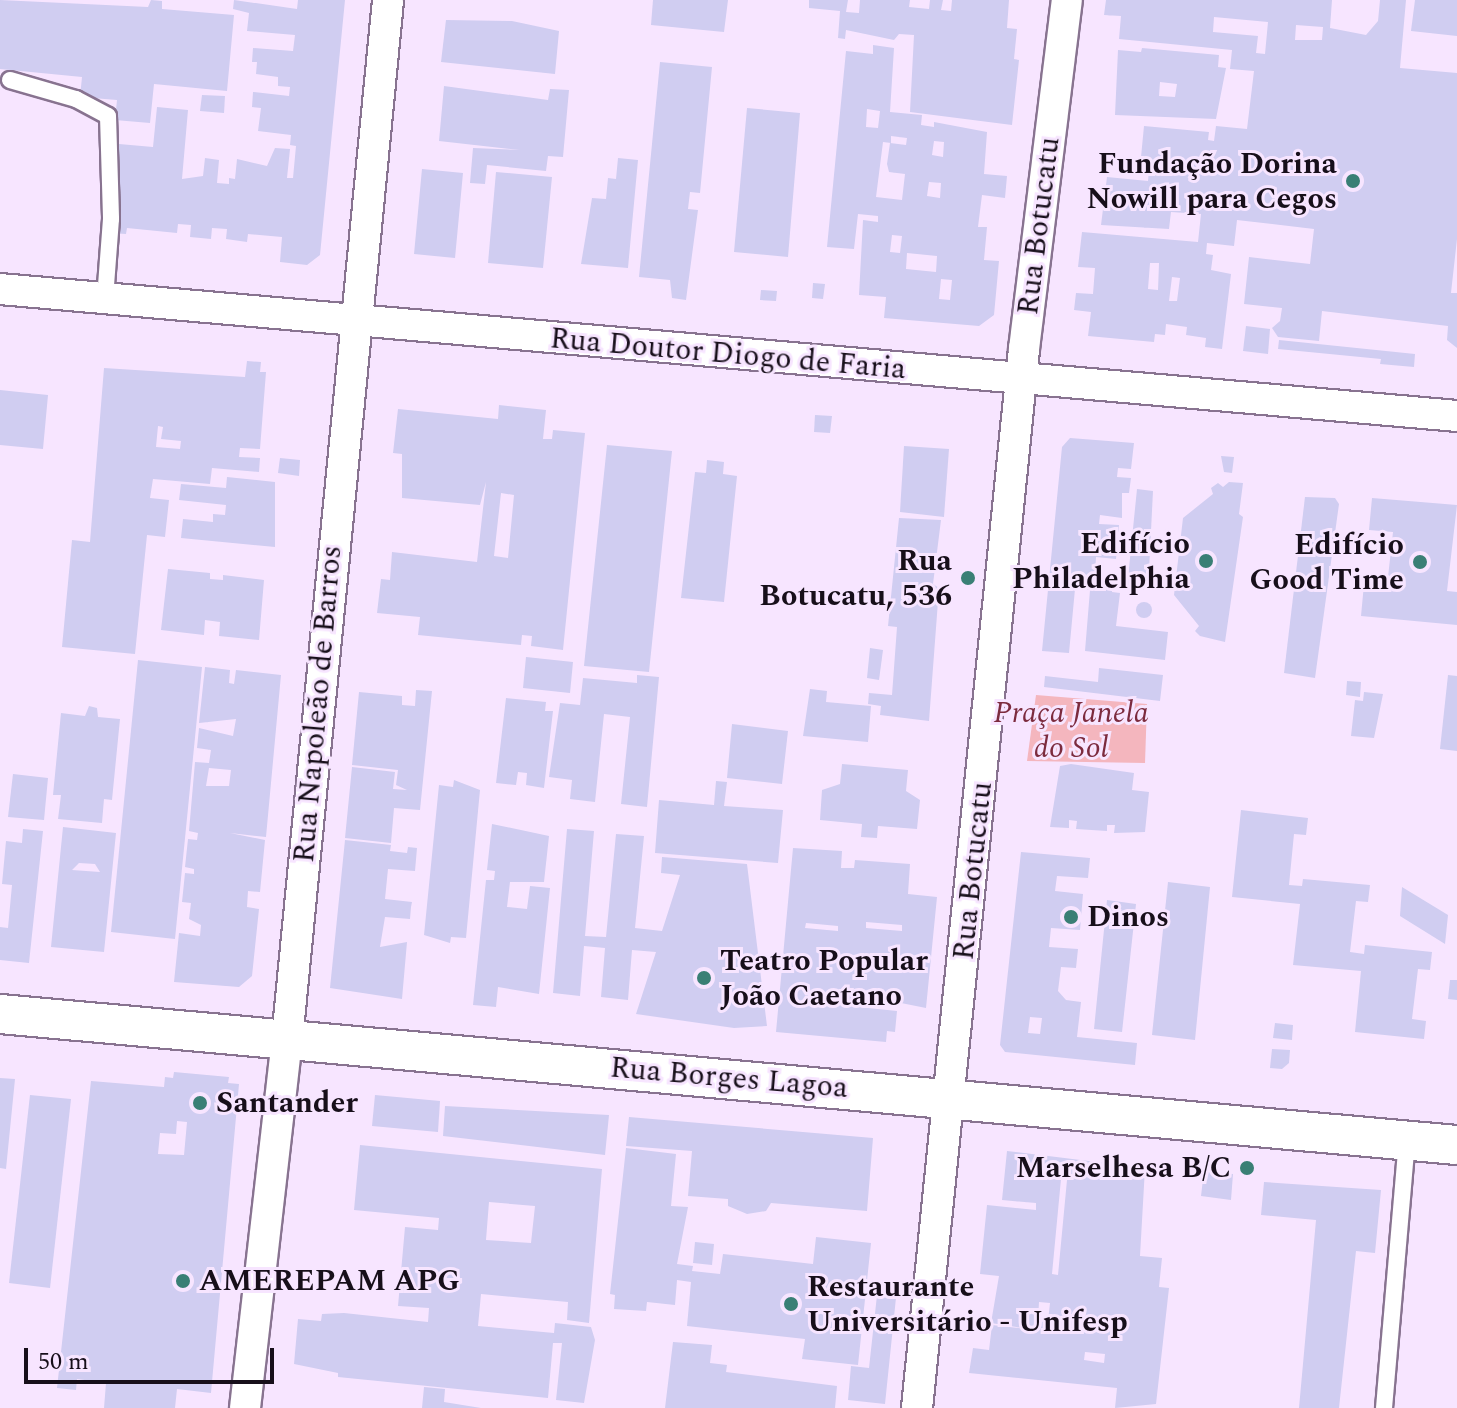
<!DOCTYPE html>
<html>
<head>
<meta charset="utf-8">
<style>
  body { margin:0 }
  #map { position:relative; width:1457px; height:1408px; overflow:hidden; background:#f7e5ff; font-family:Spectral,serif }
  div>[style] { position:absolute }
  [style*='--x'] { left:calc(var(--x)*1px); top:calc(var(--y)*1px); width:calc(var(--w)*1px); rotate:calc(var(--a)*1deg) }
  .green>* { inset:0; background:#f4b6be }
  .building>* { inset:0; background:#d0cdf1 }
  .round { border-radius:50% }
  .roads { filter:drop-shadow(2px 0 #887390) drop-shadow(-2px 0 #887390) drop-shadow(0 2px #887390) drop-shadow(0 -2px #887390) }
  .service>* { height:16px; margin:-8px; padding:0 8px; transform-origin:8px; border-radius:8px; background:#fff }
  .minor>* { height:30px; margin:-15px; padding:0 15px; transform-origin:15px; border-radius:15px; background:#fff }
  .tertiary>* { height:38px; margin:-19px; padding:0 19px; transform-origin:19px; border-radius:19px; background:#fff }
  .dots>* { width:22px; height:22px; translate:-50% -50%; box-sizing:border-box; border:4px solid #f7e5ff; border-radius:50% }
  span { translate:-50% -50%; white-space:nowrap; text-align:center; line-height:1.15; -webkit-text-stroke:6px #f7e5ff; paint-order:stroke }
  .poi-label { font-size:30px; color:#170f1a; font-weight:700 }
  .right { translate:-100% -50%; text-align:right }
  .left { translate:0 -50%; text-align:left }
  .street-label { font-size:30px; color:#170f1a }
  .park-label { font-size:30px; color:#7c2b3e; font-style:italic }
  .scale { position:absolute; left:24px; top:1348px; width:250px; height:36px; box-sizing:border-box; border:4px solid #170f1a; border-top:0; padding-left:10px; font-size:24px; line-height:28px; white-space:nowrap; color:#170f1a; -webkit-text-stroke:6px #f7e5ff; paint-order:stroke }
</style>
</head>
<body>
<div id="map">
  <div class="green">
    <i style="clip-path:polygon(1036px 695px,1147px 704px,1145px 763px,1027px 761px)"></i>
  </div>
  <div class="building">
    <i style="clip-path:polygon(0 0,148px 7px,151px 0,162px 1px,162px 9px,234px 15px,227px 91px,154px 84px,150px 123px,115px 120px,117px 100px,80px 97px,82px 77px,0 69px)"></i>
    <i style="clip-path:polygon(234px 0,297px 9px,298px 0,345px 0,320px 255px,307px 265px,280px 262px,282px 237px,248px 234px,247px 242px,226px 239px,227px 229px,212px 228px,211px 239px,190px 237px,191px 225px,178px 224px,177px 233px,127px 228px,126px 234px,111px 233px,119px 144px,153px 147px,157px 107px,188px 110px,182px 179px,203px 176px,205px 158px,219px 160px,217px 183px,229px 184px,229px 178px,235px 179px,237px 159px,267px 166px,275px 148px,290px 149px,287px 178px,293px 178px,296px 146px,290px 145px,291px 135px,258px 131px,261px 108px,252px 107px,253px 92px,289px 96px,290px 87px,278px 86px,278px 77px,256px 74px,257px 62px,252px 62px,253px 48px,293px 51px,295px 35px,247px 31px,249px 13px,233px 9px)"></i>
    <i style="clip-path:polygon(653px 0,728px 0,724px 32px,651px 25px)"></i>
    <i style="clip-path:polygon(809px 0,848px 0,846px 12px,859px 13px,860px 0,910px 0,909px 7px,929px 9px,930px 0,943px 0,941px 10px,951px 11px,952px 0,1009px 0,1007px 28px,1017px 29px,1014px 59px,1019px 60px,1012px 125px,910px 112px,914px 35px,899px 34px,894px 40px,846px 30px,845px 39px,838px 38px,840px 11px,809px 8px)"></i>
    <i style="clip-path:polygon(evenodd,1106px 0,1332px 0,1330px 28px,1366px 35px,1378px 21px,1380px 0,1406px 0,1400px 68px,1457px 73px,1457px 239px,1451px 293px,1457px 293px,1457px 348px,1447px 340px,1448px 326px,1322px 311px,1319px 341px,1278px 337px,1272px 328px,1280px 321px,1282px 308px,1244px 304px,1249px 257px,1310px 264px,1314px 229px,1237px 220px,1234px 246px,1207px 243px,1206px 254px,1213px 255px,1211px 270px,1231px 274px,1222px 349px,1205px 347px,1206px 338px,1186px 335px,1187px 327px,1166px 324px,1165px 335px,1155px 334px,1154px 342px,1088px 336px,1091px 312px,1074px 310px,1076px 293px,1093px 294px,1095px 268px,1078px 267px,1082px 232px,1198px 242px,1201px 214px,1171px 212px,1169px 229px,1101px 225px,1107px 177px,1148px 181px,1150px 157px,1141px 157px,1144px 126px,1209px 132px,1208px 140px,1214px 141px,1216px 126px,1247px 129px,1254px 71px,1230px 69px,1232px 50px,1119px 39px,1121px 16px,1104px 15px,1106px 0,1214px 17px,1268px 22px,1265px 54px,1256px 53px,1258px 36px,1213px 32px,1214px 17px,1106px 0,1296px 25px,1323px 27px,1322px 40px,1295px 40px,1296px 25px,1106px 0,1150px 263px,1159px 263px,1158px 290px,1148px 289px,1150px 263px,1106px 0,1172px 277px,1180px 278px,1177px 301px,1169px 301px,1172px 277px)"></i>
    <i style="clip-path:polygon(1415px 0,1457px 0,1457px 36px,1411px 31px)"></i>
    <i style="clip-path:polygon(446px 20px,512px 21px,559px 31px,555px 74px,441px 62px)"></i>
    <i style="clip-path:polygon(evenodd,873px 45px,894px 48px,890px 112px,922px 115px,921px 125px,934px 127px,934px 122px,987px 132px,984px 174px,1007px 176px,1005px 198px,982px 195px,978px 227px,987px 227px,984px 260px,999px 261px,994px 315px,979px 326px,884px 318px,886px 297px,859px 295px,863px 220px,878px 222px,878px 216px,858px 214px,854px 249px,827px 247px,846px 51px,873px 54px,873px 45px,867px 109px,880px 111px,878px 128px,866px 127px,867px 109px,873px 45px,891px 136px,907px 138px,906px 145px,890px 143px,887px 164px,889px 172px,905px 174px,902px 200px,876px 197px,883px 142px,891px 143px,891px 136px,873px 45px,934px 141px,944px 142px,943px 157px,932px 155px,934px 141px,873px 45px,929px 182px,941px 183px,940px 198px,927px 196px,929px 182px,873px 45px,892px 235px,902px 236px,900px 253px,890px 252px,892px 235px,873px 45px,907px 253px,937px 256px,936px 272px,906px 269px,907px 253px,873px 45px,941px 279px,952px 280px,950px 300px,939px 299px,941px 279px)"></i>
    <i style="clip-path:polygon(evenodd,1142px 48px,1219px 55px,1218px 67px,1226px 68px,1216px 119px,1115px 115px,1118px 50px,1141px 52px,1142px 48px,1160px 82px,1177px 84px,1175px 97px,1159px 96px,1160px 82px)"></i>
    <i style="clip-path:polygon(660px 62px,712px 67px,700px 193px,690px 192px,688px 209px,698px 210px,686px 300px,672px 298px,670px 280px,639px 277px)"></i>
    <i style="clip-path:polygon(444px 86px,548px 100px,550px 89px,569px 90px,563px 157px,548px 156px,546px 171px,487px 165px,485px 184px,470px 183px,473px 148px,520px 150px,439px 141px)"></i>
    <i style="clip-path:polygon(202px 95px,225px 96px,224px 113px,200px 111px)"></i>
    <i style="clip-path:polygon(747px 108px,800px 113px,788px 257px,734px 252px)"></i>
    <i style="clip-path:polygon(618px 158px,638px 160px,628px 268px,581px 264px,592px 198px,606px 199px,608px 178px,616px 179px)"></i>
    <i style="clip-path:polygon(422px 169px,463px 173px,455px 258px,414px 254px)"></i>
    <i style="clip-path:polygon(496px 172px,552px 177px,543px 268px,488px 263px)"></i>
    <i style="clip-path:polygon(813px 283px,825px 284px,823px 299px,812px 298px)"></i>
    <i style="clip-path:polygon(761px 290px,777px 291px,776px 301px,760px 300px)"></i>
    <i style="clip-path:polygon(1246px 326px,1270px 329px,1268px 354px,1243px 351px)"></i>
    <i style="clip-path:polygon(1279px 340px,1415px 354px,1414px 367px,1380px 364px,1381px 359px,1278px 349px)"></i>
    <i style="clip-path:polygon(evenodd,247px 361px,261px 362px,260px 372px,266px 372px,260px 449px,240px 448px,239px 457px,260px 458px,259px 472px,212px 468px,210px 484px,153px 479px,150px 498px,169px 500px,165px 537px,147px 535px,135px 654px,62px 647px,72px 540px,90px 542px,104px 368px,245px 377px,247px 361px,158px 426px,163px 427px,161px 439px,181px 441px,180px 449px,156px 447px,158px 426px)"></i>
    <i style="clip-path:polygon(0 390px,48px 395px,43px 449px,0 445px)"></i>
    <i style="clip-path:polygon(evenodd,499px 405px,546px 410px,543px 439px,552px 439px,553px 430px,585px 433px,563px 650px,531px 646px,532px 636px,522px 635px,521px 645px,418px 635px,420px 617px,377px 613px,381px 579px,390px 580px,392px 552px,477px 562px,486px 482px,480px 505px,402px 498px,402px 454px,393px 453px,398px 409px,498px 419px,499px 405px,501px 493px,514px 495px,508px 558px,494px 556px,501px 493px)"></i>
    <i style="clip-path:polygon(815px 415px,832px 416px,830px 433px,814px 432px)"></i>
    <i style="clip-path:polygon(1070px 438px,1134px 443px,1131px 469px,1118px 468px,1117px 477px,1131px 478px,1129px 493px,1122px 493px,1122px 518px,1100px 515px,1099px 524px,1119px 525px,1116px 559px,1096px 557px,1095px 574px,1113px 576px,1112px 592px,1120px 593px,1116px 626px,1168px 632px,1165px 660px,1085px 651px,1090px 590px,1075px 589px,1069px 653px,1042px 651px,1062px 447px)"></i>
    <i style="clip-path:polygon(607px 445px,672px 451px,649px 672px,584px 666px)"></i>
    <i style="clip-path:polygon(904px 446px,949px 449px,944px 517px,900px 512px)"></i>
    <i style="clip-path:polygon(1221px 456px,1234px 457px,1232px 473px,1224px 472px)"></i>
    <i style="clip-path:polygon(280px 458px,300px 460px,299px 476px,278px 473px)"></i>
    <i style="clip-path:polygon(707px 460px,724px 462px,723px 474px,737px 476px,724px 602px,681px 598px,695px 472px,706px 473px)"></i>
    <i style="clip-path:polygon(227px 477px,275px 482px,275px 547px,181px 538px,183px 519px,213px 522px,213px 514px,225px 515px,226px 505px,179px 500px,181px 484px,226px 488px)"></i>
    <i style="clip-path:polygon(1229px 482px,1243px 483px,1239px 514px,1243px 517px,1225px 642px,1200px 636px,1195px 631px,1199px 626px,1174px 595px,1183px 518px,1213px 494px,1211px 488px,1218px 483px,1223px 487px)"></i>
    <i style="clip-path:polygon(1137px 489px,1153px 491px,1148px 590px,1127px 588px)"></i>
    <i style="clip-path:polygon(1305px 497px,1335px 498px,1339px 504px,1315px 678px,1284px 673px)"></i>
    <i style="clip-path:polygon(1372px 498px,1457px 505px,1447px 591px,1457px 592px,1457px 625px,1361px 616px,1364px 584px,1387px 586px,1393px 532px,1369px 530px)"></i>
    <i style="clip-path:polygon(899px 518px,941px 520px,933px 584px,939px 588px,929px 721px,880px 715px,881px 706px,868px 704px,869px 693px,892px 695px,897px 627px,888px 626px)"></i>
    <i style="clip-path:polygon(168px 569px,210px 573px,210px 579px,223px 580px,223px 575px,264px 580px,259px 640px,219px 636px,220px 622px,205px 620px,204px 635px,161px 630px)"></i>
    <i class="round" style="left:1136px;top:602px;width:16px;height:16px"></i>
    <i style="clip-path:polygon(870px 648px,883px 650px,879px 680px,867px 678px)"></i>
    <i style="clip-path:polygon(526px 657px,573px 662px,570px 693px,523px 688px)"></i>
    <i style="clip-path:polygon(138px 660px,202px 667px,175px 939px,111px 932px)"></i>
    <i style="clip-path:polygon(evenodd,205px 667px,230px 670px,229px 683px,234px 684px,236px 670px,281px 675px,266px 837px,230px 833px,265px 840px,260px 892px,248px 891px,247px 907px,259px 909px,252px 976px,239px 987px,174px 982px,179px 933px,200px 936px,201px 925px,189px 919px,191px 903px,182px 902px,185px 873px,194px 874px,194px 869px,185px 867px,188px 839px,197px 840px,198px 833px,189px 831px,195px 762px,209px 763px,211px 750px,197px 748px,199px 728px,233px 736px,236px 719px,199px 723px,205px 667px,209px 768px,231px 770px,229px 786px,206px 786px,209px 768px)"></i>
    <i style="clip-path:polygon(1099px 668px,1163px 675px,1160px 701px,1044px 687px,1045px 676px,1098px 682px)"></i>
    <i style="clip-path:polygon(637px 675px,659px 677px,647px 807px,621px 804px,630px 717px,604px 714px,595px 802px,570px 799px,572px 780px,549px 777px,560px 703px,580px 705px,583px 678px,637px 683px)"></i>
    <i style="clip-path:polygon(1448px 675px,1457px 676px,1457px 751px,1440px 749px)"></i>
    <i style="clip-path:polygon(1347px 681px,1361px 682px,1360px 697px,1346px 695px)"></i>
    <i style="clip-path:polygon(810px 689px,827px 691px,826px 702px,871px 706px,868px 742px,803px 736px)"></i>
    <i style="clip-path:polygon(416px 690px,432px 691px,420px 810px,394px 808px,391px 843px,345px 838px,352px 767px,395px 772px,393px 789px,407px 790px,396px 785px,398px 770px,352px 765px,359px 692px,402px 696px,402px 705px,415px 706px)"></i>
    <i style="clip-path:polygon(1364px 692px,1383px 694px,1374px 738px,1351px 736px,1355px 700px,1363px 701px)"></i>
    <i style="clip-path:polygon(506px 698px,546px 702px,545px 711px,553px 711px,544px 788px,526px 785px,527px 773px,518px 772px,516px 785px,496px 783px)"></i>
    <i style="clip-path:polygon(89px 706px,97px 708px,98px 717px,120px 719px,112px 800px,104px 799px,102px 823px,58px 819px,61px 795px,53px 795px,61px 713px,85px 716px)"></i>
    <i style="clip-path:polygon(732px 724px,788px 731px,782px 784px,727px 778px)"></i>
    <i style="clip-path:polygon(842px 764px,908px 770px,906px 791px,920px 800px,917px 829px,878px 826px,877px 838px,861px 837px,862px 824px,820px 820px,822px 790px,840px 784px)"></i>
    <i style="clip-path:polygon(1071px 764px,1134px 773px,1132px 790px,1149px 792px,1145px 832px,1114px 833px,1115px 825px,1107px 825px,1107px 831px,1076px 829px,1077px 821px,1069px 820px,1069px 828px,1050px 827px,1060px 766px)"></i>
    <i style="clip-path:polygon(13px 774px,48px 778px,44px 820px,8px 817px)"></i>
    <i style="clip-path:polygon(454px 780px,480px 790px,466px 938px,451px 937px,450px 943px,424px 935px,439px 785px,453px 787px)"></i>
    <i style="clip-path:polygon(716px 781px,727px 782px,724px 806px,783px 810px,778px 863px,655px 853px,659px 800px,714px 805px)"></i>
    <i style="clip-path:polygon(1241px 810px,1308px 818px,1306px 835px,1294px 834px,1289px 885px,1302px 886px,1303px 879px,1370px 885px,1368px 902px,1356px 901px,1350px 952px,1364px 954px,1365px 945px,1432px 952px,1430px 970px,1418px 969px,1412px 1019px,1426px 1021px,1424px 1039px,1355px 1032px,1361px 971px,1293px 965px,1300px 904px,1232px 897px)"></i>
    <i style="clip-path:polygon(492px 824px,549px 836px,544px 882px,510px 882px,507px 907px,527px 909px,530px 886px,550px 888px,539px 994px,498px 987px,496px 1007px,473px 1005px,486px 880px,494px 880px,495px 871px,487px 870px)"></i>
    <i style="clip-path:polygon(evenodd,63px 827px,116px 833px,104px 952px,51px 947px,63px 827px,79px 863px,95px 864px,100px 872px,72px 870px,79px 863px)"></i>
    <i style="clip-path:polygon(23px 829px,43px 831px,29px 963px,0 960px,0 927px,8px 928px,12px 885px,2px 884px,6px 841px,22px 843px)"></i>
    <i style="clip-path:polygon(567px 829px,594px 831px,585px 936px,606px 937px,616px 834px,644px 836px,635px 928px,662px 931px,680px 875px,661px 873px,662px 857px,747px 864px,767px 1026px,734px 1028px,636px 1014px,656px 952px,632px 950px,628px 1000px,601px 997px,605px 948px,584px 946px,580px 996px,553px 993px)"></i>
    <i style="clip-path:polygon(345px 840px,391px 845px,390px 851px,407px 853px,408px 847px,417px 848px,415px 871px,388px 869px,385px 899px,412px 902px,411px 907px,410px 919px,385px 917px,380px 947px,407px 942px,402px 999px,330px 988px)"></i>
    <i style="clip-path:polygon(evenodd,793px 848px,842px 851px,841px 868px,854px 868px,855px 860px,910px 864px,908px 894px,937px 897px,926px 1008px,871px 997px,868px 1003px,868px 1008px,897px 1011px,895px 1032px,887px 1031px,886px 1042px,776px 1032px,793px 848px,866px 922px,902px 925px,902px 931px,866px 928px,866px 922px,793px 848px,806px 923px,838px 926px,838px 931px,805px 928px,806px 923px)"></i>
    <i style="clip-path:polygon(evenodd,1021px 852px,1090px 858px,1088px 878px,1057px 876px,1055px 891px,1083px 894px,1080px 930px,1051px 928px,1049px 947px,1078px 949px,1076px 968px,1061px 967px,1058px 991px,1066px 1000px,1081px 1002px,1077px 1037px,1137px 1043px,1135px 1065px,1005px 1052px,1000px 1045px,1021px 852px,1030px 1017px,1042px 1018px,1040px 1034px,1028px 1033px,1030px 1017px)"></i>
    <i style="clip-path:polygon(1168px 882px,1210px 887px,1195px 1040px,1152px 1035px)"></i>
    <i style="clip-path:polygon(1402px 887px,1448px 915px,1445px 944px,1400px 916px)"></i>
    <i style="clip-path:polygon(1107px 900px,1136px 904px,1122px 1032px,1094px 1029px)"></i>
    <i style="clip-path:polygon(1450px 980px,1457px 980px,1457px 1000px,1448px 999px)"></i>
    <i style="clip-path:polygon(1275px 1023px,1293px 1025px,1292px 1040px,1273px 1038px)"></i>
    <i style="clip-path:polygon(1272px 1049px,1290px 1050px,1289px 1063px,1282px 1069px,1270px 1068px)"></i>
    <i style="clip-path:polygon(evenodd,174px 1072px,229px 1077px,228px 1083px,239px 1084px,211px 1393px,177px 1389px,175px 1408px,104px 1408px,106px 1383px,77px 1379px,76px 1390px,57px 1388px,91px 1081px,164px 1087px,165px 1077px,173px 1078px,174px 1072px,177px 1121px,187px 1122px,184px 1155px,158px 1154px,160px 1133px,176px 1134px,177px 1121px)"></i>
    <i style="clip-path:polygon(0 1078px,15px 1079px,6px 1169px,0 1168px)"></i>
    <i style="clip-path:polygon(30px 1095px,71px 1099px,50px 1288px,9px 1283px)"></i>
    <i style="clip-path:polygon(375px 1095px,440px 1101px,438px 1132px,372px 1126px)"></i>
    <i style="clip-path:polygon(445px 1106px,609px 1115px,605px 1155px,443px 1136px)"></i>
    <i style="clip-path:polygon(629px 1117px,873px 1138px,867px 1211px,771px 1203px,766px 1211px,747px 1214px,728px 1206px,728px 1199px,688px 1196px,692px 1151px,626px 1146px)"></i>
    <i style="clip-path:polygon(evenodd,360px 1145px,602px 1169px,589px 1323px,567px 1320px,568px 1302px,481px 1294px,478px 1326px,554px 1333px,555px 1323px,591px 1327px,595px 1340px,584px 1403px,556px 1400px,562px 1343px,553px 1343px,548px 1398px,338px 1377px,338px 1373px,294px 1364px,298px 1319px,321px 1321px,322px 1314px,344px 1313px,428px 1322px,429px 1308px,398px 1306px,405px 1227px,438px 1230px,439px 1218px,354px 1210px,360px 1145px,489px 1202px,535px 1206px,531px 1243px,486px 1240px,489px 1202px)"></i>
    <i style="clip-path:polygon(626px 1148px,676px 1154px,671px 1206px,688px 1207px,677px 1264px,693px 1266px,692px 1271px,720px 1274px,723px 1254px,813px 1264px,816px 1237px,871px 1243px,858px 1365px,802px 1359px,805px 1339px,687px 1326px,691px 1282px,677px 1280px,675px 1305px,647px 1302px,646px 1311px,614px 1309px,615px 1295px,610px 1294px)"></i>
    <i style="clip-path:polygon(evenodd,1007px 1151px,1145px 1168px,1140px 1256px,1162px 1258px,1159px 1287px,1169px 1288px,1156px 1404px,1115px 1408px,1117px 1388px,969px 1373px,973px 1348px,989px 1350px,992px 1325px,1036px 1330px,991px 1323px,999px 1276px,980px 1274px,987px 1205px,1036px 1210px,1036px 1203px,1002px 1200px,1007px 1151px,1061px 1179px,1067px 1180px,1058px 1275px,1052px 1274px,1061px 1179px,1007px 1151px,1039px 1302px,1050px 1303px,1048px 1321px,1038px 1320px,1039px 1302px,1007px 1151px,1085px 1352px,1105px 1354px,1104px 1363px,1084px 1360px,1085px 1352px)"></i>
    <i style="clip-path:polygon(1204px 1171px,1233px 1174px,1231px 1200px,1201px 1196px)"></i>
    <i style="clip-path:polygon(1264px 1182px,1381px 1190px,1375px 1253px,1356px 1251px,1339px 1408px,1299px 1408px,1316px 1220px,1261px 1215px)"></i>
    <i style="clip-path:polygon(695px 1242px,714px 1244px,712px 1265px,693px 1263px)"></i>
    <i style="clip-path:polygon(878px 1286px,897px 1288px,885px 1404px,848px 1400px,851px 1366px,869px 1368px)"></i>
    <i style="clip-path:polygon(673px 1342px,712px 1345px,710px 1363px,727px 1365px,726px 1372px,837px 1386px,835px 1408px,665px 1408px)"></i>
    <i style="clip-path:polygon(424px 1387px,445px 1389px,444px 1402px,481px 1408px,422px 1408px)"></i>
  </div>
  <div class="roads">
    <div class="service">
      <i style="--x:10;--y:80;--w:69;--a:16.1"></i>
      <i style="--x:76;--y:99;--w:36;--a:28"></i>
      <i style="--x:108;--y:116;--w:103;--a:88.3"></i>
      <i style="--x:111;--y:219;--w:80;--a:94.3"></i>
      <i style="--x:1384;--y:1408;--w:269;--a:-85.1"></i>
    </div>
    <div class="minor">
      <i style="--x:0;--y:289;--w:1463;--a:4.98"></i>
      <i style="--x:245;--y:1408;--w:370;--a:-83.5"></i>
      <i style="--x:287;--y:1040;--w:1045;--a:-84.45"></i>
      <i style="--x:917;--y:1408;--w:1064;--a:-84.23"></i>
      <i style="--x:1024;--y:349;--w:352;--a:-83"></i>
    </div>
    <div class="tertiary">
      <i style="--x:0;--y:1014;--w:1463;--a:5.14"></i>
    </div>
  </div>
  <div class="dots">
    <i style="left:1353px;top:181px;background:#3a7f75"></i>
    <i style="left:1206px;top:561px;background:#3a7f75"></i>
    <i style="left:1420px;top:562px;background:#3a7f75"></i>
    <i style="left:968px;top:578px;background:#3a7f75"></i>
    <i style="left:1071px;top:917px;background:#3a7f75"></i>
    <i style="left:704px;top:978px;background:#3a7f75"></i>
    <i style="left:200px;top:1103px;background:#3a7f75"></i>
    <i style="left:1247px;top:1168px;background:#3a7f75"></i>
    <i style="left:183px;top:1281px;background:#3a7f75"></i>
    <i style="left:791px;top:1304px;background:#3a7f75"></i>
  </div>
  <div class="poi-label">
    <span class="right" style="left:1337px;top:181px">Fundação Dorina<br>Nowill para Cegos</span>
    <span class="right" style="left:1190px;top:561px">Edifício<br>Philadelphia</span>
    <span class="right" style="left:1404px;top:562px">Edifício<br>Good Time</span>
    <span class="right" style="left:952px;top:578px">Rua<br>Botucatu, 536</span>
    <span class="left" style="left:1087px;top:917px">Dinos</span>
    <span class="left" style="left:720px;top:978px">Teatro Popular<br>João Caetano</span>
    <span class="left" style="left:216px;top:1103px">Santander</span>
    <span class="right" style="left:1231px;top:1168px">Marselhesa B/C</span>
    <span class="left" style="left:199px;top:1281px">AMEREPAM APG</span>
    <span class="left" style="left:807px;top:1304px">Restaurante<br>Universitário - Unifesp</span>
  </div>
  <div class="street-label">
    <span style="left:1039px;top:226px;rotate:-83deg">Rua Botucatu</span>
    <span style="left:728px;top:354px;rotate:5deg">Rua Doutor Diogo de Faria</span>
    <span style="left:318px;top:704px;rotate:-85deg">Rua Napoleão de Barros</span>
    <span style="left:973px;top:871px;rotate:-84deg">Rua Botucatu</span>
    <span style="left:729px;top:1078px;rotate:5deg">Rua Borges Lagoa</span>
  </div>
  <div class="park-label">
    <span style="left:1071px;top:730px">Praça Janela<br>do Sol</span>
  </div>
  <div class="scale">50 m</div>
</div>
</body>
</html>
